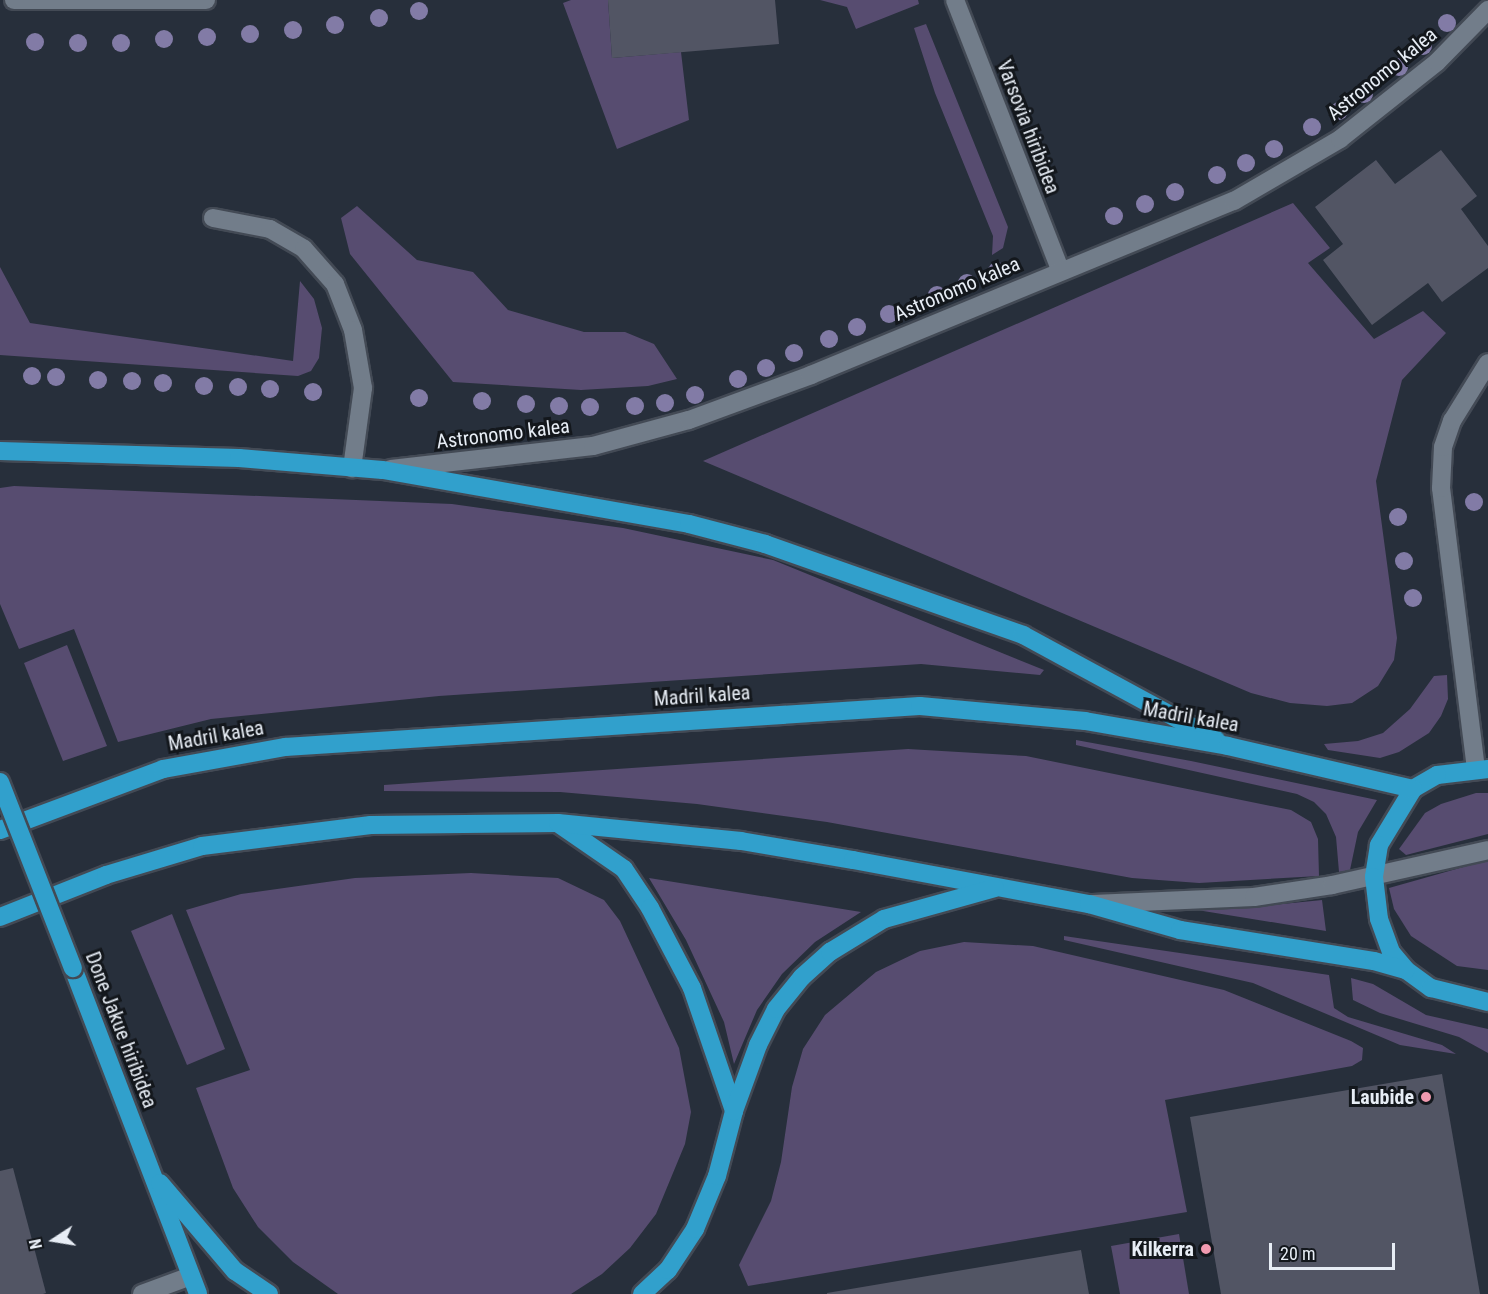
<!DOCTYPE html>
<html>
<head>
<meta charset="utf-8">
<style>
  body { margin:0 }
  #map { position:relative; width:1488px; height:1294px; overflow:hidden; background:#272f3b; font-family:"Roboto Condensed",sans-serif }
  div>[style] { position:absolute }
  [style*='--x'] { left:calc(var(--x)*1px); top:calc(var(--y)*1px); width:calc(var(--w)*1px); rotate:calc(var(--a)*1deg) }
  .green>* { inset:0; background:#574c70 }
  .building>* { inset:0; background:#525564 }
  .roads { filter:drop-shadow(2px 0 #434a55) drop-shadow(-2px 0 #434a55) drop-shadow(0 2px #434a55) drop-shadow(0 -2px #434a55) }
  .minor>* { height:18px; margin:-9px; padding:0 9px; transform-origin:9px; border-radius:9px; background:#727d8a }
  .major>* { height:18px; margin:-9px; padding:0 9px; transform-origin:9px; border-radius:9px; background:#31a0cc }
  .bridges { filter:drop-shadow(2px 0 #434a55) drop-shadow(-2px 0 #434a55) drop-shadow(0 2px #434a55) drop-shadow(0 -2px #434a55) }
  .major-bridge>* { height:18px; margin:-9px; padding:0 9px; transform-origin:9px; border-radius:9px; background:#31a0cc }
  .trees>* { width:18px; height:18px; margin:-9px; border-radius:50%; background:#827ba6 }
  .dots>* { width:16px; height:16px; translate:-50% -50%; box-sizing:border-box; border:3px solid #13171c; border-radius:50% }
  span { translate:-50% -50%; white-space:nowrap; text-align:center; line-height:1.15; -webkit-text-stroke:6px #13171c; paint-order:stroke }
  .street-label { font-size:20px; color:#e7edf5 }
  .poi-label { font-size:20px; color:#e7edf5; font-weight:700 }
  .right { translate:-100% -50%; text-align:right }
  .north { position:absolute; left:24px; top:1210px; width:60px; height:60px; -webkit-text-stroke:4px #13171c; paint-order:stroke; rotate:258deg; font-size:16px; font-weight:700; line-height:24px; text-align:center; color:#e7edf5 }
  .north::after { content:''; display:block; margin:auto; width:21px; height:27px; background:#e7edf5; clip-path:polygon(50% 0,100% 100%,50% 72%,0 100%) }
  .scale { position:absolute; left:1269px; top:1243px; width:126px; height:27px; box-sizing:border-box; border:3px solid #e7edf5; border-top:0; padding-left:8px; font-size:18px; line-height:21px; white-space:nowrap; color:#e7edf5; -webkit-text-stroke:4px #13171c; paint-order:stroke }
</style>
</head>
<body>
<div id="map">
  <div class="green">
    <i style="clip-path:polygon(571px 0,608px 0,612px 58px,681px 52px,689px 120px,617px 149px,563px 3px)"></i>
    <i style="clip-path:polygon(820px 0,918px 0,919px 4px,856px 29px,847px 7px)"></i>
    <i style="clip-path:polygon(926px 24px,1008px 227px,1003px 248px,992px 255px,993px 236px,935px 93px,914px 28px)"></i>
    <i style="clip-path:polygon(1293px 203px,1330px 248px,1308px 263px,1374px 339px,1423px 311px,1446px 333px,1402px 380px,1376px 481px,1397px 638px,1394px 660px,1378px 686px,1352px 703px,1327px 706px,1290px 703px,1251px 693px,703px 461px)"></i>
    <i style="clip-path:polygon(357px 206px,417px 260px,473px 272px,508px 310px,584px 332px,625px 332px,654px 344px,677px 379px,648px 386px,581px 390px,453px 382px,350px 254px,341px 218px)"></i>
    <i style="clip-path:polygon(0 267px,30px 323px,293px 361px,300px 281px,314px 299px,322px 328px,319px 358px,311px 371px,298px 376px,0 355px)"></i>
    <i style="clip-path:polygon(14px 486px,452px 504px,623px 528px,773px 560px,1044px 670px,1040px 675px,921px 664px,439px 696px,211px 719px,118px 742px,74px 629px,19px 649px,0 604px,0 488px)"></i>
    <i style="clip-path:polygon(67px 645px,107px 746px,63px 761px,24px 663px)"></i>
    <i style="clip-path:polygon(1447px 675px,1448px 699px,1441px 716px,1429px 733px,1399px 752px,1380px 758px,1328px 750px,1324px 744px,1358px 741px,1383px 733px,1410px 709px,1434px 676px)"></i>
    <i style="clip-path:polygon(1076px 740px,1191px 761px,1377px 800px,1358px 832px,1350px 870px,1339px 872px,1336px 837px,1326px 814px,1314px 802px,1297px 794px,1076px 745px)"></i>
    <i style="clip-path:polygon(908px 749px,1026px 756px,1291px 810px,1311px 822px,1318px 839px,1319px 876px,1199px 883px,1132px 878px,827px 822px,697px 804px,560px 792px,384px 791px,384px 785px)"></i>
    <i style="clip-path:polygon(1476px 793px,1488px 793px,1488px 834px,1406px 855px,1399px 849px,1425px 813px,1441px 804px)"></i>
    <i style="clip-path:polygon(1488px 860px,1488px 970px,1457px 966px,1411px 936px,1394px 909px,1389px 888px)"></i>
    <i style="clip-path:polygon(471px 873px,558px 878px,604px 900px,620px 921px,679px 1048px,691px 1112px,685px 1144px,656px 1214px,630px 1248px,602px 1274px,571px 1294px,338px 1294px,293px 1262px,258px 1227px,233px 1188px,196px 1088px,250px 1070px,186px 910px,241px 894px,355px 878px)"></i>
    <i style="clip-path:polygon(649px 878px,861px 912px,815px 942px,782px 974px,757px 1010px,734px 1064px,724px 1022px,686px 940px)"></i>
    <i style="clip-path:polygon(1322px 900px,1326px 931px,1191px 909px,1191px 907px,1254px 907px)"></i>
    <i style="clip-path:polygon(172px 914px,225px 1049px,187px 1065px,131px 931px)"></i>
    <i style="clip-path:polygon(1064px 936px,1329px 975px,1334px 1008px,1348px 1017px,1442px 1045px,1456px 1054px,1400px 1045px,1253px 983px,1064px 940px)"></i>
    <i style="clip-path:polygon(964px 942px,1033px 946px,1224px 990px,1351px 1041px,1363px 1048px,1362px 1060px,1352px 1066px,1165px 1100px,1187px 1212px,748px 1286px,739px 1265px,771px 1201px,781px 1162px,792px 1087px,803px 1049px,825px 1015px,876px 972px,920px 951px)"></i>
    <i style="clip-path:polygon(1351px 978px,1373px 984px,1426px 1015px,1488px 1029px,1488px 1053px,1459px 1037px,1380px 1013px,1353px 1000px)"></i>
    <i style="clip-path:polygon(1179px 1234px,1189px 1294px,1120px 1294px,1111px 1246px)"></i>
  </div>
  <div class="building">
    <i style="clip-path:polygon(608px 0,775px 0,779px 44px,612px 58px)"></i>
    <i style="clip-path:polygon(1441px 150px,1477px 196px,1461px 209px,1488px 246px,1488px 268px,1442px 302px,1428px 283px,1372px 325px,1323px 260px,1343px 244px,1315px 207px,1376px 160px,1395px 184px)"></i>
    <i style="clip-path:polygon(1442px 1074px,1480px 1294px,1221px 1294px,1190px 1117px)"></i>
    <i style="clip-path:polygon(13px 1168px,46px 1293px,43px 1294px,0 1294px,0 1171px)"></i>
    <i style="clip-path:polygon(1081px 1250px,1089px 1294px,827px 1294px,827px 1293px)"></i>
  </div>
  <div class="roads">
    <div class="minor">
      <i style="--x:14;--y:0;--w:192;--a:0"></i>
      <i style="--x:955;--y:0;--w:290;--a:68.7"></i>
      <i style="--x:213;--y:218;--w:58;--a:10.9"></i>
      <i style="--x:270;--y:229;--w:39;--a:30"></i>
      <i style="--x:304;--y:249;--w:47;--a:48.5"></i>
      <i style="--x:335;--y:284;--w:49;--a:68.6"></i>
      <i style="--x:353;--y:330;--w:59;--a:80.2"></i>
      <i style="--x:363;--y:388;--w:81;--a:97.8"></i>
      <i style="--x:391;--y:469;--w:203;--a:-6.5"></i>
      <i style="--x:593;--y:446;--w:99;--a:-15.2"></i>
      <i style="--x:689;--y:420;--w:130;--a:-20.2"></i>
      <i style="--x:811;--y:375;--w:457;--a:-22.4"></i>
      <i style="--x:1234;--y:201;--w:123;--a:-30.3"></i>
      <i style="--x:1340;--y:139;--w:124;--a:-38.4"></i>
      <i style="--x:1437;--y:62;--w:73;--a:-45.6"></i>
      <i style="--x:1476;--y:769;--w:283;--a:-97.1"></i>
      <i style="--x:1441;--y:488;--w:41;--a:-87.2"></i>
      <i style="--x:1443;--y:447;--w:28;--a:-71"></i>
      <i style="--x:1452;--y:421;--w:68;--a:-58.2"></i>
      <i style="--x:1093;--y:904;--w:161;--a:-2.5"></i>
      <i style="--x:1254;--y:897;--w:79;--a:-8.7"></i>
      <i style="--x:1332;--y:885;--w:160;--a:-12.6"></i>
      <i style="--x:142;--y:1294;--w:52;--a:-20.2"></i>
    </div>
    <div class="major">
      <i style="--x:0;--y:451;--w:239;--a:1.7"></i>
      <i style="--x:239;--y:458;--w:144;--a:4.8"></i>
      <i style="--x:383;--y:470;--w:311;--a:10"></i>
      <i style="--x:689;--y:524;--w:79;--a:14.7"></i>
      <i style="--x:765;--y:544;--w:274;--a:19.4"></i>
      <i style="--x:1023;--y:635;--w:220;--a:28.5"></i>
      <i style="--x:1488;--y:769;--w:51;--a:173.3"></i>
      <i style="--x:1437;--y:775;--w:28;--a:150"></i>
      <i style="--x:1413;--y:789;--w:66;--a:121.3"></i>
      <i style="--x:1379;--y:845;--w:32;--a:99"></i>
      <i style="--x:1374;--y:877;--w:42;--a:83.2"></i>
      <i style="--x:1379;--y:919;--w:35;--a:70"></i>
      <i style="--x:1391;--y:952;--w:23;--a:50"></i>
      <i style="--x:1406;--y:970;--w:31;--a:36"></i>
      <i style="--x:1431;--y:988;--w:59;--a:13.8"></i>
      <i style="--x:559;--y:824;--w:79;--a:34.7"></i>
      <i style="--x:624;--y:869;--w:47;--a:56.3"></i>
      <i style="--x:650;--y:908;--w:90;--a:62.3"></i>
      <i style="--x:692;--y:988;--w:130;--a:71.1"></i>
      <i style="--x:0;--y:830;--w:174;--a:-20.5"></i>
      <i style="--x:163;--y:769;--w:124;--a:-10.2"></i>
      <i style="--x:285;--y:747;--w:636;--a:-3.69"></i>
      <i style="--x:920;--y:706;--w:166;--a:5.2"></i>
      <i style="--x:1085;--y:721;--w:145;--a:9.9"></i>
      <i style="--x:1228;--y:746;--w:190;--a:13.1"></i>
      <i style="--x:0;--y:917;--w:114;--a:-21.6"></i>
      <i style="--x:106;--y:875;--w:100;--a:-16.8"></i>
      <i style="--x:202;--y:846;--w:170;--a:-7.1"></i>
      <i style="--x:371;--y:825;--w:187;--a:-0.6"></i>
      <i style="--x:558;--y:823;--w:184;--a:5.6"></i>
      <i style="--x:741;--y:841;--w:114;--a:9.6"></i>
      <i style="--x:853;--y:860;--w:240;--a:10.6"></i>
      <i style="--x:1089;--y:904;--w:95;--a:15.9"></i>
      <i style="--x:1180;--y:930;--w:196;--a:9.1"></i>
      <i style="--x:1374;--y:961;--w:33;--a:16"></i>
      <i style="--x:73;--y:968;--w:349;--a:69"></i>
      <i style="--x:160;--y:1183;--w:116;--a:49.6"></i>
      <i style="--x:235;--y:1271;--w:41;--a:34.1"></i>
      <i style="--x:642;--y:1294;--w:35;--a:-43"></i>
      <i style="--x:668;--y:1270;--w:49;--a:-56.6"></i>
      <i style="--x:695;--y:1229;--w:57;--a:-67.5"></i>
      <i style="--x:717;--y:1176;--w:67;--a:-75.3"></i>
      <i style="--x:734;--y:1111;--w:70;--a:-70"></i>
      <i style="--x:758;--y:1045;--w:40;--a:-63.4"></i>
      <i style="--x:776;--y:1009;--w:41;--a:-50.9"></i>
      <i style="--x:802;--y:977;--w:38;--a:-42"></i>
      <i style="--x:830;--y:952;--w:63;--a:-31.4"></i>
      <i style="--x:884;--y:919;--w:115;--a:-15.6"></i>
    </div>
  </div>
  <div class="bridges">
    <div class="major-bridge">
      <i style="--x:0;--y:782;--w:200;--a:68.6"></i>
    </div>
  </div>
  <div class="trees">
    <i style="left:419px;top:11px"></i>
    <i style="left:379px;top:18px"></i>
    <i style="left:1447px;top:23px"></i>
    <i style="left:335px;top:25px"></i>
    <i style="left:293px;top:30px"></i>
    <i style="left:250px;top:34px"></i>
    <i style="left:207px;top:37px"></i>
    <i style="left:164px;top:39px"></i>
    <i style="left:35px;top:42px"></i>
    <i style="left:78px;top:43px"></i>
    <i style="left:121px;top:43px"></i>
    <i style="left:1423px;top:46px"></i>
    <i style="left:1399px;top:67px"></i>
    <i style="left:1364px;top:94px"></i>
    <i style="left:1339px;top:111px"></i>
    <i style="left:1312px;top:127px"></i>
    <i style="left:1274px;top:149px"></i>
    <i style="left:1246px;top:163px"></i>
    <i style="left:1217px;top:175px"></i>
    <i style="left:1175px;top:192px"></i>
    <i style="left:1145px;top:204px"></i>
    <i style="left:1114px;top:216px"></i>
    <i style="left:997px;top:271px"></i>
    <i style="left:967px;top:283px"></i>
    <i style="left:937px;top:295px"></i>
    <i style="left:889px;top:314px"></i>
    <i style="left:857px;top:327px"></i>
    <i style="left:829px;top:339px"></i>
    <i style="left:794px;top:353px"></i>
    <i style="left:766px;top:368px"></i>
    <i style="left:32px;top:376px"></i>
    <i style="left:56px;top:377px"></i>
    <i style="left:738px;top:379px"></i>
    <i style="left:98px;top:380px"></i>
    <i style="left:132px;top:381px"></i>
    <i style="left:163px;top:383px"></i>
    <i style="left:204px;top:386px"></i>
    <i style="left:238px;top:387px"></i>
    <i style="left:270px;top:389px"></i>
    <i style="left:313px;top:392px"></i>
    <i style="left:695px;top:395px"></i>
    <i style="left:419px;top:398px"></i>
    <i style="left:482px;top:401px"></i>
    <i style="left:665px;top:403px"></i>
    <i style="left:526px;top:404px"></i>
    <i style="left:559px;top:406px"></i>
    <i style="left:635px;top:406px"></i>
    <i style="left:590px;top:407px"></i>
    <i style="left:1474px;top:502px"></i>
    <i style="left:1398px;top:517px"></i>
    <i style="left:1404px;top:561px"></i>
    <i style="left:1413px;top:598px"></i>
  </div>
  <div class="dots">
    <i style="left:1426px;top:1097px;background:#f19ab0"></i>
    <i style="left:1206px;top:1249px;background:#f19ab0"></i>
  </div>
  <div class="street-label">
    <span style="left:1382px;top:74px;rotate:-39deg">Astronomo kalea</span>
    <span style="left:1028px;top:127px;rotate:69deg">Varsovia hiribidea</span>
    <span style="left:957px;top:289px;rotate:-23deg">Astronomo kalea</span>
    <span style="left:503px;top:434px;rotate:-7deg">Astronomo kalea</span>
    <span style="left:702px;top:696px;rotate:-4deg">Madril kalea</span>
    <span style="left:1191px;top:717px;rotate:10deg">Madril kalea</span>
    <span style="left:216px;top:736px;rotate:-10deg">Madril kalea</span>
    <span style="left:121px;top:1030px;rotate:69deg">Done Jakue hiribidea</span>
  </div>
  <div class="poi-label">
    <span class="right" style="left:1414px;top:1097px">Laubide</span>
    <span class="right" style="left:1194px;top:1249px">Kilkerra</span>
  </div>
  <div class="north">N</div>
  <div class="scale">20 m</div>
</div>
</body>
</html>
